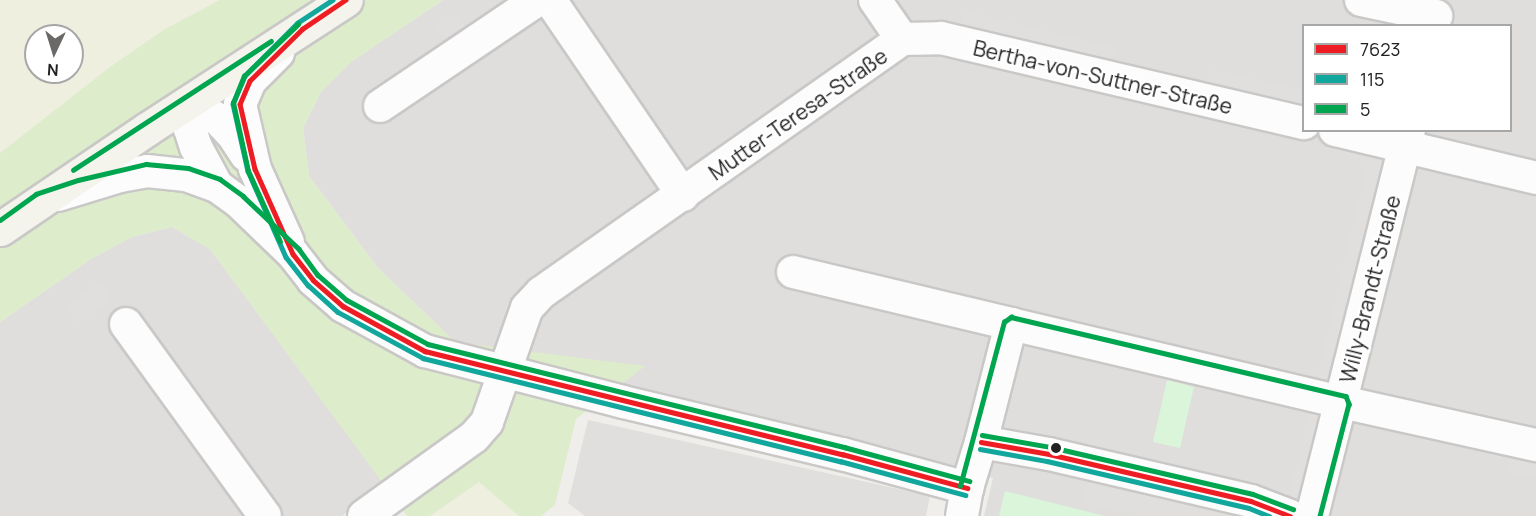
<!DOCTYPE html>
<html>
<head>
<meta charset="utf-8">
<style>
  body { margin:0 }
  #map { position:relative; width:1536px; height:516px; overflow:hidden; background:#f0eeeb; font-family:Manrope,sans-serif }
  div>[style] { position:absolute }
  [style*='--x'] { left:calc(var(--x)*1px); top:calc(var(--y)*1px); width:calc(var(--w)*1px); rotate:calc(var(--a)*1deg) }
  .residential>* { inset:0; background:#dfdedc }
  .farmland>* { inset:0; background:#efefdf }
  .grass>* { inset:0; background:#ddeccb }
  .park>* { inset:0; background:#daf5da }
  .parking>* { inset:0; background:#e0dfde }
  .roads { filter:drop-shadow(2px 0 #c9c8c7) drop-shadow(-2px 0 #c9c8c7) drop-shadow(0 2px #c9c8c7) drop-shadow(0 -2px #c9c8c7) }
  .minor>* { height:32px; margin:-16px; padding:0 16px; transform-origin:16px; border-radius:16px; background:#fdfcfc }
  .secondary>* { height:33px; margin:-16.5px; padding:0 16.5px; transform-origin:16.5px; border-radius:16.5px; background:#f4f4ed }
  .bus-1>* { height:4.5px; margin:-2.25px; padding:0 2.25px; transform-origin:2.25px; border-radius:2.25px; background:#ee1d23 }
  .bus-2>* { height:4.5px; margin:-2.25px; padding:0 2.25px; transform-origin:2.25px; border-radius:2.25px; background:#12a79d }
  .bus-3>* { height:4.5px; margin:-2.25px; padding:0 2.25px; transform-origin:2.25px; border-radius:2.25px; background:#00a54f }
  .dots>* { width:16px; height:16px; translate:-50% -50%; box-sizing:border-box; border:3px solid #fff; border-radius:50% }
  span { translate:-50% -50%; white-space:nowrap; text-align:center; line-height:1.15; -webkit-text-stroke:4.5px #fff; paint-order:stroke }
  .street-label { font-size:21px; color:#222 }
  .legend { position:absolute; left:1302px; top:24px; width:210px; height:108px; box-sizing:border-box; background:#fff; border:2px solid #a7a7a7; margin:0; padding:8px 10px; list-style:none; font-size:18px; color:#222 }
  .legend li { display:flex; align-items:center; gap:12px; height:30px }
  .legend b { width:30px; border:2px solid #a7a7a7 }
  .north { position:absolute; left:24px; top:24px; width:60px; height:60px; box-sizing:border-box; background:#fff; border:2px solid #a7a7a7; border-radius:50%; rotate:184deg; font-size:16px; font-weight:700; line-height:24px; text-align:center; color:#222 }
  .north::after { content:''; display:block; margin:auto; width:21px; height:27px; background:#6a6968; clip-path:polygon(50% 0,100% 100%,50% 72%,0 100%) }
</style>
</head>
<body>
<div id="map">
  <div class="residential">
    <i style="clip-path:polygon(evenodd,443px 0,1536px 0,1536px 516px,984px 516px,993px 478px,455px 342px,378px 268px,309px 176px,303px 128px,321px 92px,351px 62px,443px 0,1304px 26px,1510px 26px,1510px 130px,1304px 130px,1304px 26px)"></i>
    <i style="clip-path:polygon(172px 227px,210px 249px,385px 485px,342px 516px,0 516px,0 322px,91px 259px,132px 237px)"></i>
  </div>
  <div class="farmland">
    <i style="clip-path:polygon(evenodd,0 0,220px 0,165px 29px,110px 67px,0 153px,0 0,36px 36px,72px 36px,72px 72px,36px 72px,36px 36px)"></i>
    <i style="clip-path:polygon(479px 482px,519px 516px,430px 516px)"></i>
  </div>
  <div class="grass">
    <i style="clip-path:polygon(220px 0,443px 0,351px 62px,321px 92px,303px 128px,309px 176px,378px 268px,455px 342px,645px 366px,576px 419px,555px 505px,541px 516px,519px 516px,479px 482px,430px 516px,407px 516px,210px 249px,172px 227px,132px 237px,91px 259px,0 322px,0 153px,110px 67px,165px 29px)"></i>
  </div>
  <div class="park">
    <i style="clip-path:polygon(1167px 380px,1194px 387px,1180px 448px,1153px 442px)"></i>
    <i style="clip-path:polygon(1005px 491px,1105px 516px,999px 516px)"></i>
  </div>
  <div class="parking">
    <i style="clip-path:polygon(964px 11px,1115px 47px,1111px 66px,959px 31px)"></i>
    <i style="clip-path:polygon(458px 14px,470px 31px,449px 46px,436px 28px)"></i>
    <i style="clip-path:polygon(1210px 69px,1303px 90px,1303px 109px,1206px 87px)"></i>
    <i style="clip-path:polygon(1371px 147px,1396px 153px,1339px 394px,1315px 388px)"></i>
    <i style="clip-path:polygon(100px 282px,112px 299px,78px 323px,66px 306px)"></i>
    <i style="clip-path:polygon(1311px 403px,1334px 408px,1312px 504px,1289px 499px)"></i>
    <i style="clip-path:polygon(588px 420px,930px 496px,926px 516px,585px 516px,568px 503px)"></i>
    <i style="clip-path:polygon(1510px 454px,1536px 460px,1536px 479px,1506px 472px)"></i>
    <i style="clip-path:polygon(1087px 482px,1215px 507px,1214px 516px,1143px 516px,1082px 504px)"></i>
  </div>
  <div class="roads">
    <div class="minor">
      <i style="--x:550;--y:0;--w:236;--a:55.7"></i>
      <i style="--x:875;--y:0;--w:47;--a:55.3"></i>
      <i style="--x:1361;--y:0;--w:77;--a:12"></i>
      <i style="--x:902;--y:39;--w:39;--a:-1"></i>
      <i style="--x:941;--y:38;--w:373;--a:13.2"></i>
      <i style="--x:278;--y:53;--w:40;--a:135"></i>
      <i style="--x:250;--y:81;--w:25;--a:113"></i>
      <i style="--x:240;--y:104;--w:67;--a:77"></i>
      <i style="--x:255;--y:169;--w:80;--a:65.7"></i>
      <i style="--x:187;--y:104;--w:34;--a:26"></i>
      <i style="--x:218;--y:119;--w:22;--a:47"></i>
      <i style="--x:233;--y:135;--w:24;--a:57"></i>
      <i style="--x:187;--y:104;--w:25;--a:83"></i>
      <i style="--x:190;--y:129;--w:19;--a:72"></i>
      <i style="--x:196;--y:147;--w:44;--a:61.7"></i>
      <i style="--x:380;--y:106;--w:189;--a:-34"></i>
      <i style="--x:1335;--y:130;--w:207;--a:13.4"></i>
      <i style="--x:58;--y:195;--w:65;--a:-17"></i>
      <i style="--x:120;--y:176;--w:27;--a:-10"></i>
      <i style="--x:147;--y:171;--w:39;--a:6"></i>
      <i style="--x:186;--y:175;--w:33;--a:20"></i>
      <i style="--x:217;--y:186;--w:27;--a:36"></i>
      <i style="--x:239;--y:202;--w:75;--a:43.9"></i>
      <i style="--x:293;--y:254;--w:33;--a:52"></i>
      <i style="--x:313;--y:280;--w:40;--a:41"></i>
      <i style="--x:343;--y:306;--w:94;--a:28.8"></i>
      <i style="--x:425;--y:351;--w:204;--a:14.4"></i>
      <i style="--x:623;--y:402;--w:225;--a:13.4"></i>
      <i style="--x:842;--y:454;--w:130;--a:15.2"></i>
      <i style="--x:793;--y:272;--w:224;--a:13.4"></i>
      <i style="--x:126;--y:324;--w:237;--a:54.1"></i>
      <i style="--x:981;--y:442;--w:69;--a:10"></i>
      <i style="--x:1049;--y:454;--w:207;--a:13.1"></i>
      <i style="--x:1251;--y:501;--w:42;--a:21"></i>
      <i style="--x:364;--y:516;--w:135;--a:-35.7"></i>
      <i style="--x:474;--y:437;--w:20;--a:-49"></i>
      <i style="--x:487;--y:422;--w:121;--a:-70.7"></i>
      <i style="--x:527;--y:308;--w:21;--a:-47"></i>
      <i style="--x:541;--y:293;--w:441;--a:-35.1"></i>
      <i style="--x:962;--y:516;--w:28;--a:-80"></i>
      <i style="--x:967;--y:488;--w:48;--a:-73.1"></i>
      <i style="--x:981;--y:442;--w:122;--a:-75.7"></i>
      <i style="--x:1011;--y:324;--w:340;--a:13.3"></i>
      <i style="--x:1342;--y:402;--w:199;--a:12.5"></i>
      <i style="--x:1312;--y:516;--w:398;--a:-75.9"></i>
    </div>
    <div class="secondary">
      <i style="--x:0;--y:229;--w:178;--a:-34.2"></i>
      <i style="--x:147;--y:129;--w:237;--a:-33"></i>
    </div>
  </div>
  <div class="bus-1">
    <i style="--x:346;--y:0;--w:52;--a:146"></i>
    <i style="--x:303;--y:29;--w:74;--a:135.5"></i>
    <i style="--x:250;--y:81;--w:25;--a:113"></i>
    <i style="--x:240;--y:104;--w:67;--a:77"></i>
    <i style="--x:255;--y:169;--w:93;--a:65.9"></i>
    <i style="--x:293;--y:254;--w:33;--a:52"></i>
    <i style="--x:313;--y:280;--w:40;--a:41"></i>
    <i style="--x:343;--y:306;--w:94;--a:28.8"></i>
    <i style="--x:425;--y:351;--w:430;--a:13.9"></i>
    <i style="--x:842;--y:454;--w:130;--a:15.2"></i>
    <i style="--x:981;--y:442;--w:69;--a:10"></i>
    <i style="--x:1049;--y:454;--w:207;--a:13.1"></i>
    <i style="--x:1251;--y:501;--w:42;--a:21"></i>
  </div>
  <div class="bus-2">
    <i style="--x:333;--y:0;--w:42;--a:146.7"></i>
    <i style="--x:298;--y:23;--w:75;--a:135"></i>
    <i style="--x:245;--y:76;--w:30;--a:113"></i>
    <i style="--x:233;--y:104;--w:69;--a:77.4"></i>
    <i style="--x:248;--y:171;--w:94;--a:66.2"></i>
    <i style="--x:286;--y:257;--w:36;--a:52"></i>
    <i style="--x:308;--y:285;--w:40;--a:42"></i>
    <i style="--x:338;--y:312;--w:97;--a:28.4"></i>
    <i style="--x:423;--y:358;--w:430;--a:13.9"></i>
    <i style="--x:840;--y:461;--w:130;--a:15.2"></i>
    <i style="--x:980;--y:449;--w:68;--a:10.2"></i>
    <i style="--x:1047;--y:461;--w:207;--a:13.1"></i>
    <i style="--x:1249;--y:508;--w:22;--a:22"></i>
  </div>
  <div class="bus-3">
    <i style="--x:73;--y:170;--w:236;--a:-33.1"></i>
    <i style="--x:0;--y:220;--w:44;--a:-35.8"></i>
    <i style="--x:36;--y:194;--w:44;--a:-18.4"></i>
    <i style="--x:78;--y:180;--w:70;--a:-13.2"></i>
    <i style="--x:146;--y:164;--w:42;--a:5.4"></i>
    <i style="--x:188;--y:168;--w:34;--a:19"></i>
    <i style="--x:220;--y:179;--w:29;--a:36"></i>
    <i style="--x:243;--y:196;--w:77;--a:43.4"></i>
    <i style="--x:299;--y:249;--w:32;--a:54"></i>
    <i style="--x:318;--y:275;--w:38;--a:41"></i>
    <i style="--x:347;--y:300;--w:92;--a:28.5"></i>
    <i style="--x:428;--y:344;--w:429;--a:13.9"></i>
    <i style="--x:844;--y:447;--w:130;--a:15.2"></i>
    <i style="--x:280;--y:242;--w:78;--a:-114.3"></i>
    <i style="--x:248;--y:171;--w:70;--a:-102.4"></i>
    <i style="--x:233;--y:103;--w:29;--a:-68"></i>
    <i style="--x:244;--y:76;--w:75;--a:-43.9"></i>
    <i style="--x:982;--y:435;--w:70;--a:9.9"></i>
    <i style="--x:1051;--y:447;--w:207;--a:13.1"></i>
    <i style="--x:1253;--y:494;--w:43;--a:20.6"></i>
    <i style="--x:960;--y:486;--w:170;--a:-75"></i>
    <i style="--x:1004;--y:322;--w:9;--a:-36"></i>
    <i style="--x:1011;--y:317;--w:344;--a:13.3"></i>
    <i style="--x:1346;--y:396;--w:9;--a:69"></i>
    <i style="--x:1349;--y:404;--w:116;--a:104.5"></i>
  </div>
  <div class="dots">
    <i style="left:1056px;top:448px;background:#222"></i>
  </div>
  <div class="street-label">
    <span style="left:1103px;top:77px;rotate:13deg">Bertha-von-Suttner-Straße</span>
    <span style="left:798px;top:114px;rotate:-35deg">Mutter-Teresa-Straße</span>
    <span style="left:1370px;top:289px;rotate:-76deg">Willy-Brandt-Straße</span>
  </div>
  <ul class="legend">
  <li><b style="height:8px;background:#ee1d23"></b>7623</li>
  <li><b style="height:8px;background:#12a79d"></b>115</li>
  <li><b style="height:8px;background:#00a54f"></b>5</li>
  </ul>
  <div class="north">N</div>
</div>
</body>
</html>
